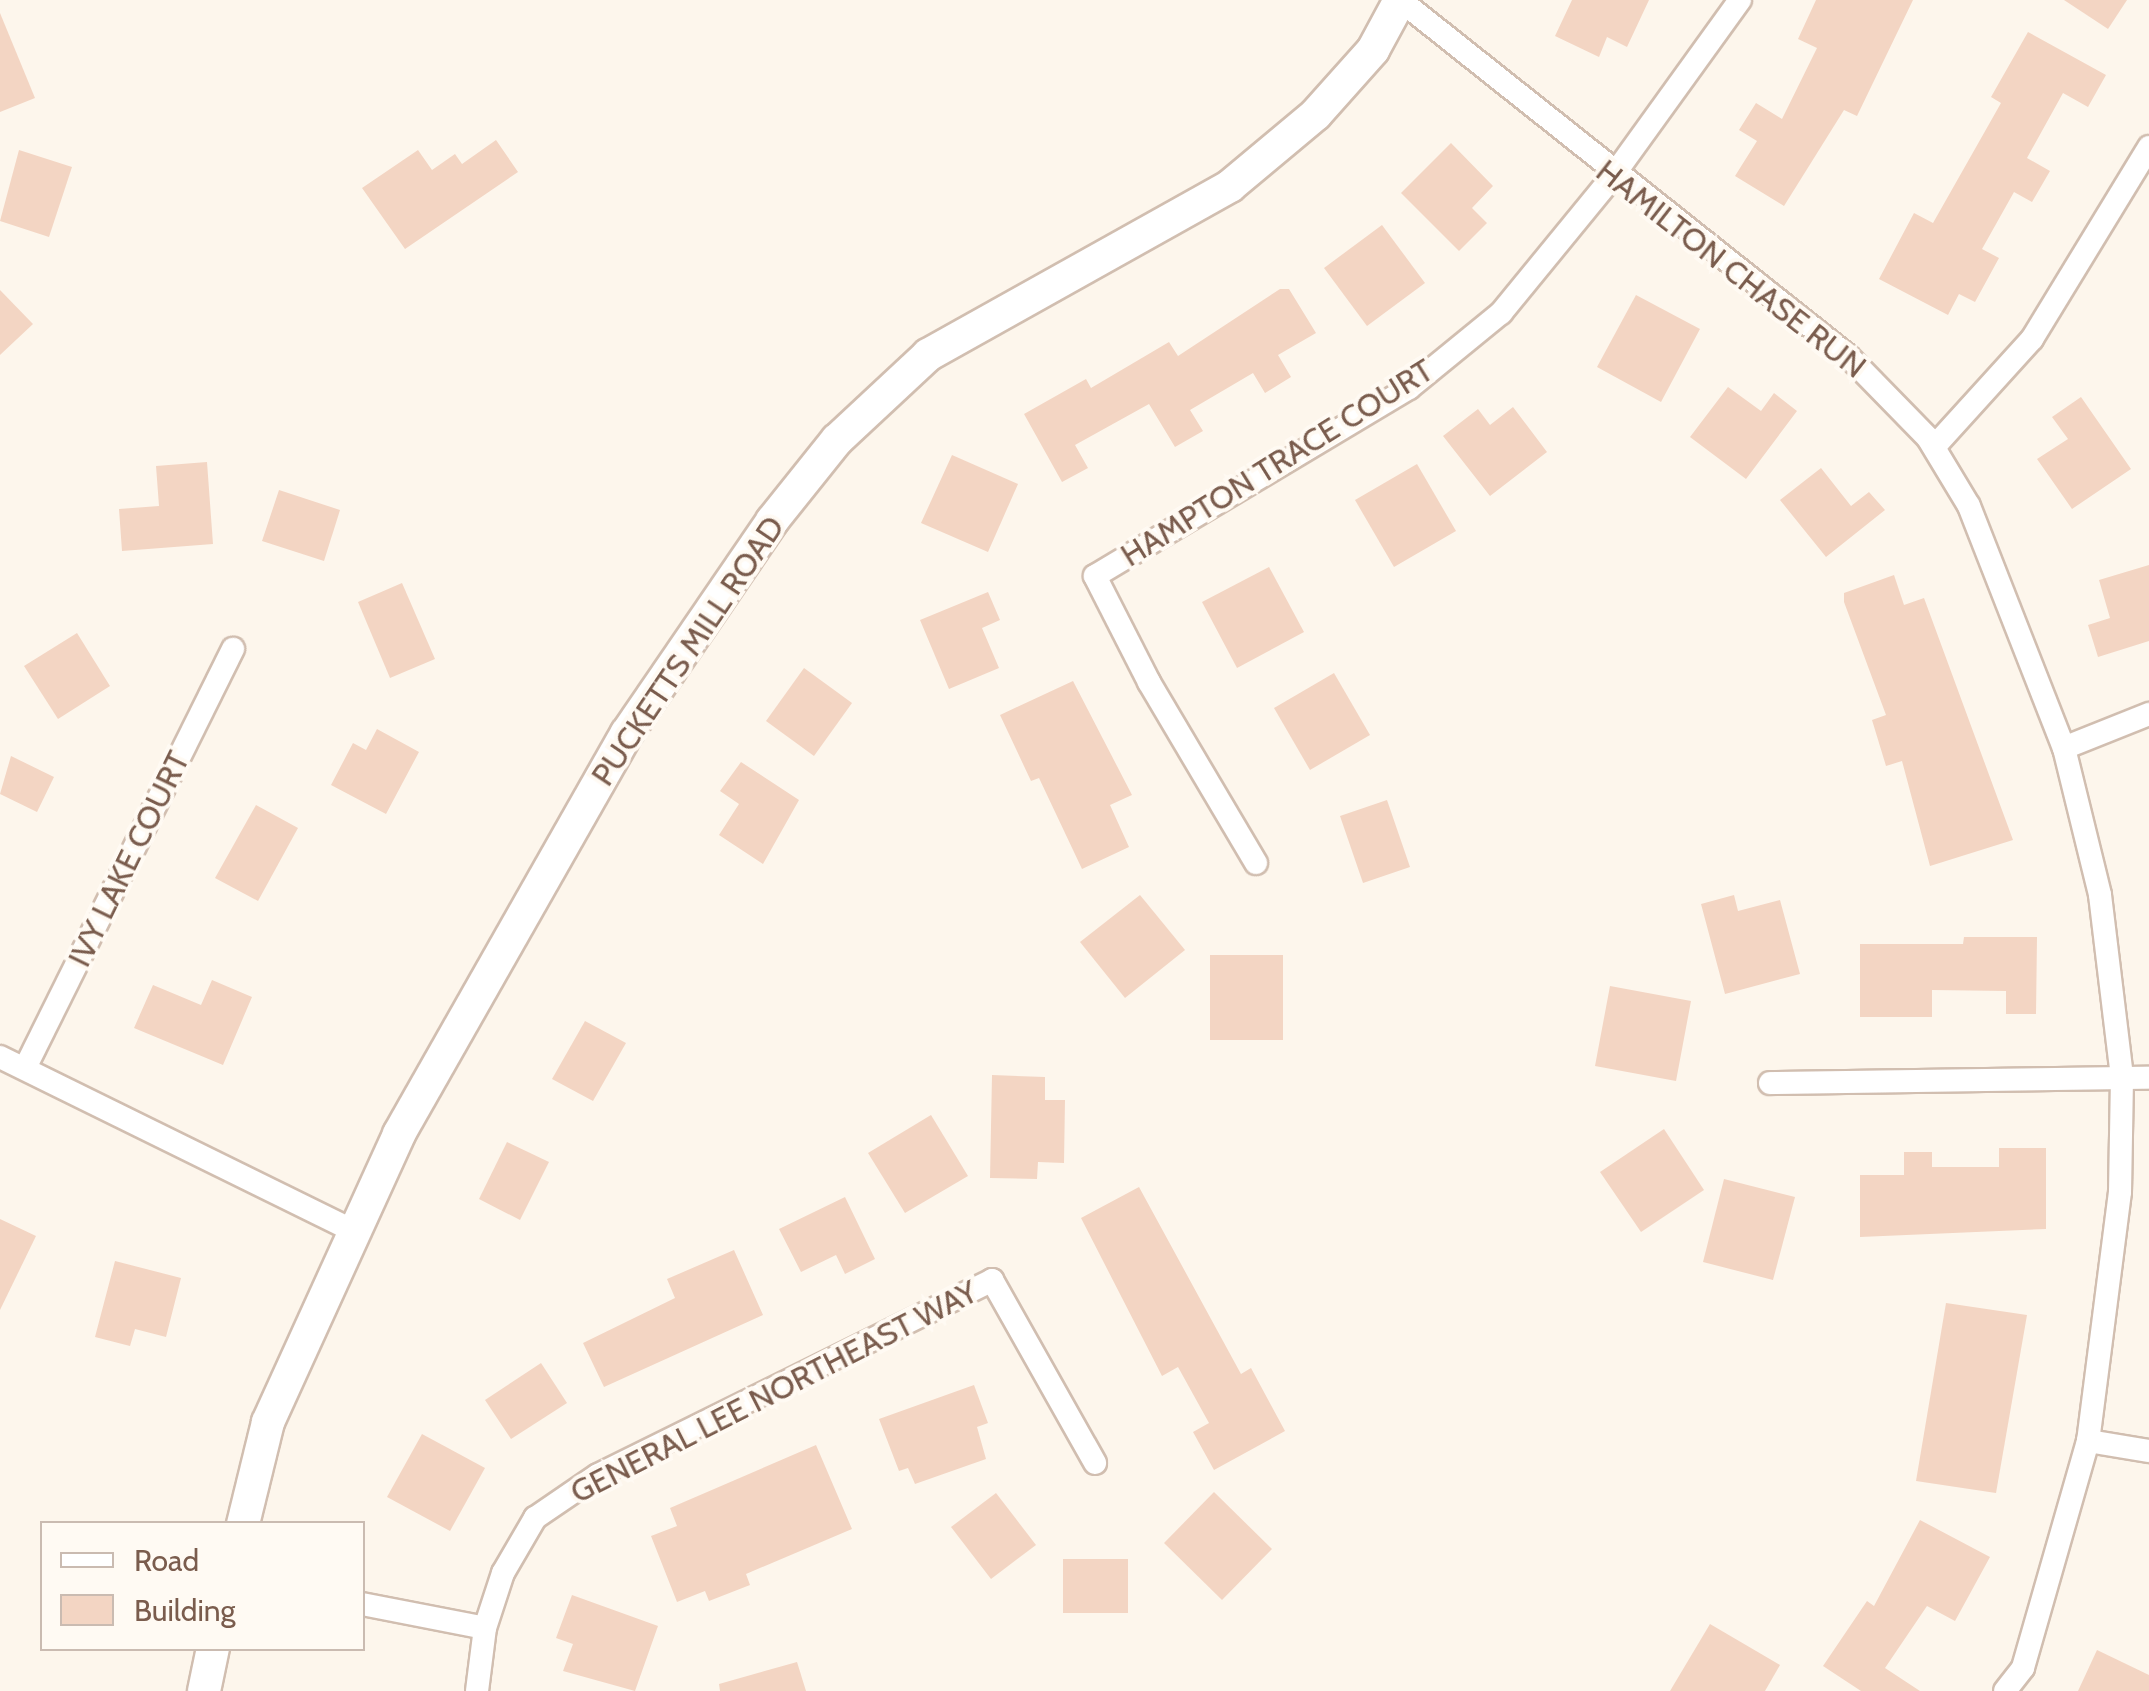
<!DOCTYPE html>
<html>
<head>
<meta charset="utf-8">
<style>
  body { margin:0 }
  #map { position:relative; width:2149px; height:1691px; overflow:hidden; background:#fdf6ec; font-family:Cabin,sans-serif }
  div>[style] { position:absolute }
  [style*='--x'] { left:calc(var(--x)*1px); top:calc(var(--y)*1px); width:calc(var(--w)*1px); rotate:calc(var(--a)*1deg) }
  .building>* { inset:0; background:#f3d5c3 }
  .roads { filter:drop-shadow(2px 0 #d1beb0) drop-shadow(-2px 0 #d1beb0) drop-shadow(0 2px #d1beb0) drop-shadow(0 -2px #d1beb0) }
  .street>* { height:22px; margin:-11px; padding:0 11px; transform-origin:11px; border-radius:11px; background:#fff }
  .secondary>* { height:32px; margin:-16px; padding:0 16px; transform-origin:16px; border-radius:16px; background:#fff }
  span { translate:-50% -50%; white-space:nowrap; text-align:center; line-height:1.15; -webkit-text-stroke:8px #fffaf3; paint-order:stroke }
  .street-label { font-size:32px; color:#7a5c4d }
  .legend { position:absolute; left:40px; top:1521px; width:325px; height:130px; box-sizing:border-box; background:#fffaf3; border:2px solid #cabbb1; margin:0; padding:12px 18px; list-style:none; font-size:30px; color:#7a5c4d }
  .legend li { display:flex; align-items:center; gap:20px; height:50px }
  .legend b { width:50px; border:2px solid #cabbb1 }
</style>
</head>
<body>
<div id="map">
  <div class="building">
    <i style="clip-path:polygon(1572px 0,1649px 0,1627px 47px,1607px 37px,1599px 57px,1555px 36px)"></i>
    <i style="clip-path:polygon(1816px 0,1913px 0,1857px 116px,1844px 110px,1784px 206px,1735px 176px,1757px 141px,1739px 130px,1756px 103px,1782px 119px,1817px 48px,1798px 39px)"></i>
    <i style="clip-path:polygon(2064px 0,2127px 0,2108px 29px)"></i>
    <i style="clip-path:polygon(0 13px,35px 98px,0 112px)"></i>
    <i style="clip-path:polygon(2028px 32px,2106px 75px,2088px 107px,2063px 93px,2027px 158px,2050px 171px,2032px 202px,2014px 192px,1982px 249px,1999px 258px,1975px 302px,1959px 294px,1948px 315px,1879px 279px,1914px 213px,1933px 223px,2001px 103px,1991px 97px)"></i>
    <i style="clip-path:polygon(496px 140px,518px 172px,405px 249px,362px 188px,418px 150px,432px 170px,455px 154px,462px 164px)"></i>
    <i style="clip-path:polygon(1451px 143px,1493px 186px,1472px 208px,1487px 223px,1459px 251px,1401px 193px)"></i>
    <i style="clip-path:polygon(19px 150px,72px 167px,49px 237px,0 221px)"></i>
    <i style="clip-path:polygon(1382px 225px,1425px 283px,1367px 326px,1324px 268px)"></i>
    <i style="clip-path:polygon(1280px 289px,1289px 289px,1316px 333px,1278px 355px,1291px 377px,1265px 393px,1253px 373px,1190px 410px,1203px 431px,1175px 447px,1149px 404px,1075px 445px,1088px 468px,1062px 482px,1024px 414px,1086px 379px,1091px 388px,1169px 342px,1178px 356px)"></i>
    <i style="clip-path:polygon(0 290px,33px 324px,0 355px)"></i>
    <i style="clip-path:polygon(1636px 295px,1700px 329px,1661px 402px,1597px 367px)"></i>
    <i style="clip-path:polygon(1728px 387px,1761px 411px,1774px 393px,1797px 411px,1746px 479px,1690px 437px)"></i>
    <i style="clip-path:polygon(2081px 397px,2131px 469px,2072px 509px,2037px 459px,2068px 439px,2052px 417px)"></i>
    <i style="clip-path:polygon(1513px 407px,1547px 452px,1490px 496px,1443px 436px,1478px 409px,1490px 425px)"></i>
    <i style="clip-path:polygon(952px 455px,1018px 484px,988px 552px,921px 523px)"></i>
    <i style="clip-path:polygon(207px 462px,213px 544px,122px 551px,119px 509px,159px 506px,156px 466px)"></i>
    <i style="clip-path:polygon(1417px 464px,1456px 531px,1394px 567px,1355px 500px)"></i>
    <i style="clip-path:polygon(1821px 468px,1851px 506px,1869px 492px,1885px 510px,1826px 557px,1780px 500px)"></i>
    <i style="clip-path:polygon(279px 490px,340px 510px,324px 561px,262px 541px)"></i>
    <i style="clip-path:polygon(2149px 565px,2149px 641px,2098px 657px,2088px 625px,2110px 618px,2099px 580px)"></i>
    <i style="clip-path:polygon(1269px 567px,1304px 632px,1237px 668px,1202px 602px)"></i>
    <i style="clip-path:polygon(1894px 575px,1904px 605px,1924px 598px,2013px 840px,1930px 866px,1902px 761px,1886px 766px,1872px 720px,1886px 715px,1844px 602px,1844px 593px)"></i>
    <i style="clip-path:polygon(402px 583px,435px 659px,390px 678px,358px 602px)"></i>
    <i style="clip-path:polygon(988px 592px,1000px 620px,982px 628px,999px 668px,949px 689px,920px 620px)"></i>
    <i style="clip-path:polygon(77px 633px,110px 686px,58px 719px,24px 666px)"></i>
    <i style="clip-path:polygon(804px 668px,852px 703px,814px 756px,766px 721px)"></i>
    <i style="clip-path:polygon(1334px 673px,1370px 735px,1310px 770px,1274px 708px)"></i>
    <i style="clip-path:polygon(1073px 681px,1132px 795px,1110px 805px,1129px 847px,1082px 869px,1039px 778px,1031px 781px,1000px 715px)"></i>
    <i style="clip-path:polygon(377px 729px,419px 752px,386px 814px,331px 785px,353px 743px,366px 750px)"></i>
    <i style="clip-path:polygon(11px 756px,54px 777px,37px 812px,0 794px)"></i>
    <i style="clip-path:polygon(741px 762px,799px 800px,763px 864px,719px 835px,739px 804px,720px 791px)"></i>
    <i style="clip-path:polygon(1387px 800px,1410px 867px,1363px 883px,1340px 816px)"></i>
    <i style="clip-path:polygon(256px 805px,298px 828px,258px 901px,215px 878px)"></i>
    <i style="clip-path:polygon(1140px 895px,1185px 950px,1125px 998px,1080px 942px)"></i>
    <i style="clip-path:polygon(1734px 895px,1738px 911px,1780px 900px,1800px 974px,1725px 994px,1701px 904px)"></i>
    <i style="clip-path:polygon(1964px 937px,2037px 937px,2036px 1014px,2006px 1014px,2006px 991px,1932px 990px,1932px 1017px,1860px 1017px,1860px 944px,1963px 944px)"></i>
    <i style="clip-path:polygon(1210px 955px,1283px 955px,1283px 1040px,1210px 1040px)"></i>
    <i style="clip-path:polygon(212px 980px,252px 997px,223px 1065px,134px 1028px,153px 985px,201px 1005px)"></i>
    <i style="clip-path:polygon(1610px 986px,1691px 1001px,1676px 1081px,1595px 1066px)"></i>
    <i style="clip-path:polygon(585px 1021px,626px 1043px,593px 1101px,552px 1079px)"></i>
    <i style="clip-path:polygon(992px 1075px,1045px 1077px,1045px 1100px,1065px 1100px,1064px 1163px,1038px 1162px,1037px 1179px,990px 1178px)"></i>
    <i style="clip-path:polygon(931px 1115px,968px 1176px,905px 1213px,868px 1153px)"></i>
    <i style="clip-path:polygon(1664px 1129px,1704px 1190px,1641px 1232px,1600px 1172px)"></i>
    <i style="clip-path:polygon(507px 1142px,549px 1162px,520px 1220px,479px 1199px)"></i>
    <i style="clip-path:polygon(1999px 1148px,2046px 1148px,2046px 1229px,1860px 1237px,1860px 1175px,1904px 1175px,1904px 1152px,1932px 1152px,1932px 1167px,1999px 1167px)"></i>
    <i style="clip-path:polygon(1724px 1179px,1795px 1197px,1773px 1280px,1703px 1262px)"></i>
    <i style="clip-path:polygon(1139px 1187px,1241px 1374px,1251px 1368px,1285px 1431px,1214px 1470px,1193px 1432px,1209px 1423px,1178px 1367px,1162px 1376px,1081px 1218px)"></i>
    <i style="clip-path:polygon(845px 1197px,875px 1259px,845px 1274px,836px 1255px,801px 1272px,779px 1229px)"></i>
    <i style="clip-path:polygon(0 1219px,36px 1236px,0 1310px)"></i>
    <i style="clip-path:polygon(734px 1250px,763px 1315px,604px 1387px,583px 1343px,675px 1298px,667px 1279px)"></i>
    <i style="clip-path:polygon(115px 1261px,181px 1278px,166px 1337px,135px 1329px,130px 1346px,95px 1337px)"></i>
    <i style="clip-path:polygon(1946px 1303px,2027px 1315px,1996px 1493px,1916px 1481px)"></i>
    <i style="clip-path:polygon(541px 1363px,567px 1403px,511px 1439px,485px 1400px)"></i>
    <i style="clip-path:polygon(974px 1385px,988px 1423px,977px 1427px,986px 1459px,915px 1484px,908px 1468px,899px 1471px,879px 1419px)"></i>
    <i style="clip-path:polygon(422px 1434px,485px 1468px,450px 1531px,387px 1497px)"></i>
    <i style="clip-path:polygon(816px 1445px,852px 1529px,746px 1574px,750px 1585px,709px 1601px,705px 1591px,677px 1602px,651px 1536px,677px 1526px,670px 1508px)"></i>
    <i style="clip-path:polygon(1214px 1492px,1272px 1549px,1222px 1600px,1164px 1543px)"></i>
    <i style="clip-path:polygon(996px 1493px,1036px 1545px,991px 1579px,951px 1527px)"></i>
    <i style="clip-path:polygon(1920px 1520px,1990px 1557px,1955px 1621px,1927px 1606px,1885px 1668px,1920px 1691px,1861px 1691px,1823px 1666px,1867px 1601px,1874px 1606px)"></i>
    <i style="clip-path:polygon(1063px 1559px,1128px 1559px,1128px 1613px,1063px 1613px)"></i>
    <i style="clip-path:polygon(572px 1595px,658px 1626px,635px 1691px,563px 1671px,573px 1644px,556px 1638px)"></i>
    <i style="clip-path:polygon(1710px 1624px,1780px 1665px,1765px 1691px,1670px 1691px)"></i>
    <i style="clip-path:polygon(2097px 1650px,2149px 1675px,2149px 1691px,2078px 1691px)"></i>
    <i style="clip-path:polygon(797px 1662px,806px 1691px,720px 1691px,719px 1684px)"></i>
  </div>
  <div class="roads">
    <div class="street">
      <i style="--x:1400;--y:0;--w:572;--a:38.47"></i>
      <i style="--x:1848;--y:356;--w:115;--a:45.7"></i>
      <i style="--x:1928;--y:438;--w:79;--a:58.9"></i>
      <i style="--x:1969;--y:506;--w:260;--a:68.6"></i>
      <i style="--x:2064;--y:748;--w:151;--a:76.2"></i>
      <i style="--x:2100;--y:895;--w:184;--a:83.1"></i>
      <i style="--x:2122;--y:1078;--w:114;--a:91"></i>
      <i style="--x:2120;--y:1192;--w:251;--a:97.3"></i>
      <i style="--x:2088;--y:1441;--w:236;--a:106"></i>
      <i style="--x:2023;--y:1668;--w:29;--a:128"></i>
      <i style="--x:1934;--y:447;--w:146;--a:-47.8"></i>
      <i style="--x:2032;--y:339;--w:225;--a:-58.6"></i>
      <i style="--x:2064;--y:748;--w:92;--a:-21.8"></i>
      <i style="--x:1256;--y:863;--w:210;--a:-120.6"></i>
      <i style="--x:1149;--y:682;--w:119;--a:-117"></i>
      <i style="--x:1095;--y:576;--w:366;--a:-30.9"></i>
      <i style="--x:1409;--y:388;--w:119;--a:-39.2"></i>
      <i style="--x:1501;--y:313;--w:177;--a:-50.7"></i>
      <i style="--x:1613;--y:176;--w:217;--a:-54.2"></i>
      <i style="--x:0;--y:1057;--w:392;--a:26.2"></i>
      <i style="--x:25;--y:1068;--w:468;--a:-63.6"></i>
      <i style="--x:1770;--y:1083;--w:379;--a:-0.8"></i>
      <i style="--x:2088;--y:1441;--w:62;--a:9.3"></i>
      <i style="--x:362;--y:1604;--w:125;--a:11"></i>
      <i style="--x:477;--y:1691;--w:64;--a:-82.8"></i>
      <i style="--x:485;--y:1628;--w:58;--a:-71.9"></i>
      <i style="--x:503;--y:1573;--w:64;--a:-59.8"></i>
      <i style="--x:535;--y:1518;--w:76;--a:-34.3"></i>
      <i style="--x:598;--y:1475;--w:440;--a:-26.3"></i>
      <i style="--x:992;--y:1280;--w:210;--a:60.6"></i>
    </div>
    <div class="secondary">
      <i style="--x:243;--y:1524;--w:105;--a:-76.2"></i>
      <i style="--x:268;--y:1422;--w:316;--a:-65.5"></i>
      <i style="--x:399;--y:1134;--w:461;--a:-60.4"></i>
      <i style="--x:627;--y:733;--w:257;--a:-55.6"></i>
      <i style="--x:772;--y:521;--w:104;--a:-51.3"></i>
      <i style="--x:837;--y:440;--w:125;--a:-43"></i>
      <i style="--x:928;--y:355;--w:346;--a:-29.2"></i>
      <i style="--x:1230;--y:186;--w:112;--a:-39.9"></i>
      <i style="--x:1316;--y:114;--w:86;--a:-48.3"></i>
      <i style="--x:1373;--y:50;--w:57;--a:-61.6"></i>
      <i style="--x:204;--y:1691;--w:44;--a:-78.2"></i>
    </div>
  </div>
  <div class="street-label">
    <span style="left:1731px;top:269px;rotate:38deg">HAMILTON CHASE RUN</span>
    <span style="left:1277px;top:463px;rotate:-32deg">HAMPTON TRACE COURT</span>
    <span style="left:688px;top:651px;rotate:-56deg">PUCKETTS MILL ROAD</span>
    <span style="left:129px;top:859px;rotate:-64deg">IVY LAKE COURT</span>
    <span style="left:774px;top:1392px;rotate:-27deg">GENERAL LEE NORTHEAST WAY</span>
  </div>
  <ul class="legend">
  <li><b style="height:12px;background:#fff"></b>Road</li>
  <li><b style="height:28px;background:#f3d5c3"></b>Building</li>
  </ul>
</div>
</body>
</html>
